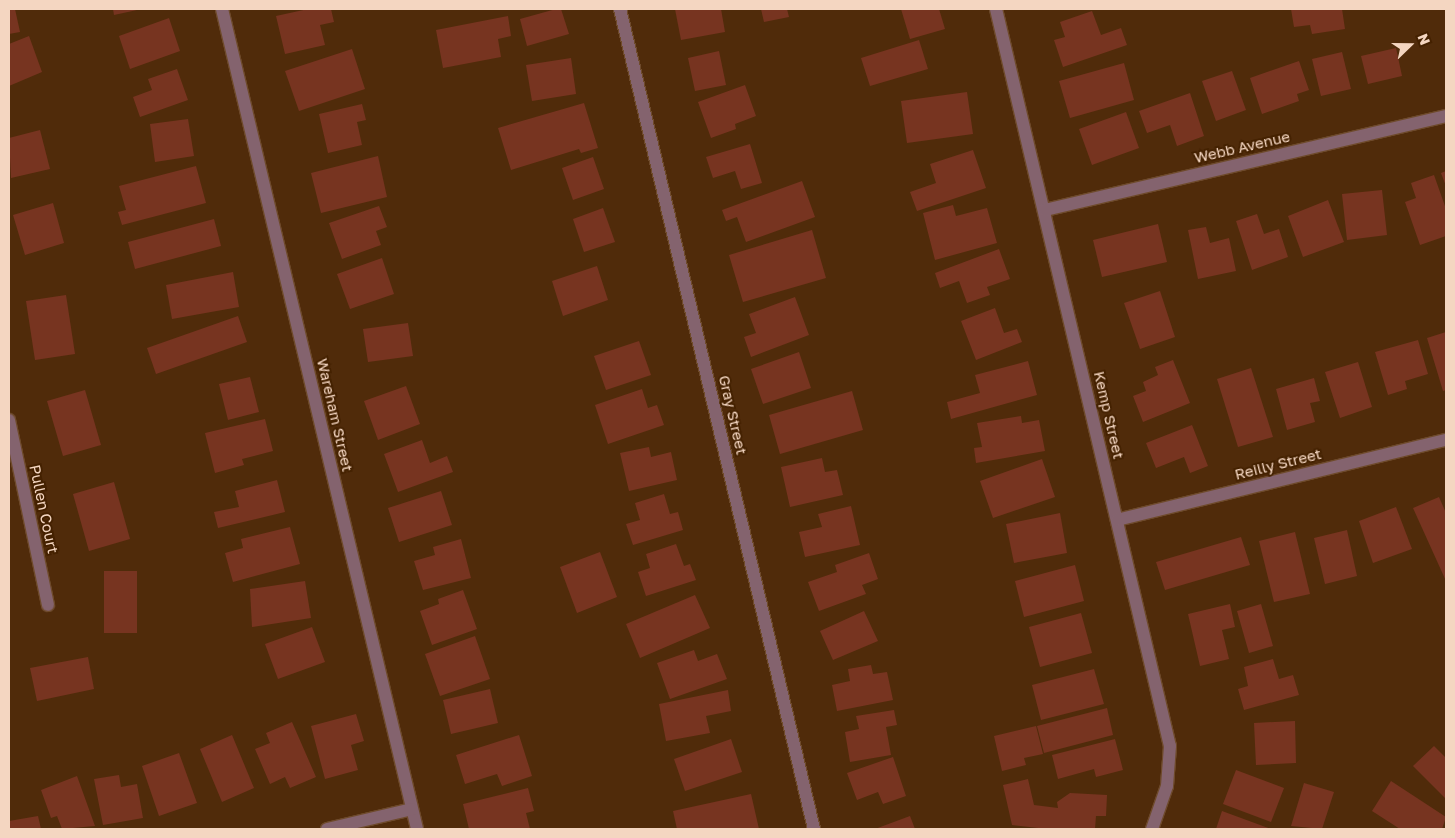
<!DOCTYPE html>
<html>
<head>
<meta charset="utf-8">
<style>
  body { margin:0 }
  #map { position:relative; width:1455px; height:838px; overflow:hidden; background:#502b0a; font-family:"Golos Text",sans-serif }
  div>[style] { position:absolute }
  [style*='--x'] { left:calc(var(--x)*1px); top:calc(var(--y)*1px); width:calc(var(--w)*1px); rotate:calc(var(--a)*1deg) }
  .building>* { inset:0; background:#773420 }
  .roads { filter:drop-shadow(1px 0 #6e4a2b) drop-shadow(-1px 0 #6e4a2b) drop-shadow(0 1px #6e4a2b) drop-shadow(0 -1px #6e4a2b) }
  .minor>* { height:12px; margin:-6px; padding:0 6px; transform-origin:6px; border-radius:6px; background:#84636e }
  span { translate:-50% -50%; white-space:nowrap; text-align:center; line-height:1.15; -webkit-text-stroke:4px #442100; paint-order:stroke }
  .street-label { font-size:15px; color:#f4d6c1 }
  .frame { position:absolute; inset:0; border:10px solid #f4d6c1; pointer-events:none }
  .north { position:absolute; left:1385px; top:20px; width:50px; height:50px; -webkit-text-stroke:4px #442100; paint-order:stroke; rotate:68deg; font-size:14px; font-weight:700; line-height:20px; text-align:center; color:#f4d6c1 }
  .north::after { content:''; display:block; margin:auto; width:18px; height:22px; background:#f4d6c1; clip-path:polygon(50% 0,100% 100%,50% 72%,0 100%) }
</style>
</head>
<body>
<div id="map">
  <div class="building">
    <i style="clip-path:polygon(9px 9px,15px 9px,20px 32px,9px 34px)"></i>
    <i style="clip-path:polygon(113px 9px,137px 9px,137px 10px,114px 15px)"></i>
    <i style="clip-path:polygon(308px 9px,331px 9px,334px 22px,320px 25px,325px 45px,285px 54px,276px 16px)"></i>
    <i style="clip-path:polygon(556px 9px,561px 9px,569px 34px,527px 46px,520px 19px)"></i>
    <i style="clip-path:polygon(675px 9px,721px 9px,725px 32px,681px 40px)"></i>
    <i style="clip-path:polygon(761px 9px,787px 9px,789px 17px,764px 22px)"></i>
    <i style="clip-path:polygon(901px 9px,939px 9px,945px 29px,910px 39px)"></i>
    <i style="clip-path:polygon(1291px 9px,1342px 9px,1345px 29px,1312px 34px,1310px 25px,1294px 27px)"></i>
    <i style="clip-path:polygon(1092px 11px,1101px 35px,1121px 28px,1127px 45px,1063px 67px,1054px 40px,1065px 37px,1060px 22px)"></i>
    <i style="clip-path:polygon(508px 16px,511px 36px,498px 39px,501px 57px,443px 68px,436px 30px)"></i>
    <i style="clip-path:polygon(169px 18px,180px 51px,130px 69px,119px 36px)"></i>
    <i style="clip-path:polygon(29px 36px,42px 72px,9px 86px,9px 44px)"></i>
    <i style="clip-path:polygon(919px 40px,928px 69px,870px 86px,861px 58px)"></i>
    <i style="clip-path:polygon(1396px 48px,1402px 76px,1368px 84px,1361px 56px)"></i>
    <i style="clip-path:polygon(352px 49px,365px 89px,299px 111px,285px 71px)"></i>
    <i style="clip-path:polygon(719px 51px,726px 85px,695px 91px,688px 58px)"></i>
    <i style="clip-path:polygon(1342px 52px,1351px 89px,1321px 96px,1312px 59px)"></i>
    <i style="clip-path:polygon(571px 58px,576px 94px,532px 101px,526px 65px)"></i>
    <i style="clip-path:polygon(1299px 61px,1309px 90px,1297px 94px,1299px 101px,1262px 114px,1250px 78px)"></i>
    <i style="clip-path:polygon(1124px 63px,1134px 100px,1070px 118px,1059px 81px)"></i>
    <i style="clip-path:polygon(177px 69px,188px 100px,140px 117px,133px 97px,152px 90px,148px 79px)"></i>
    <i style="clip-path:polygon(1232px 71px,1246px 110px,1216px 121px,1202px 81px)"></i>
    <i style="clip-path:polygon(745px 85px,756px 116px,735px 124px,736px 129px,711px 138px,698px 102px)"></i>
    <i style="clip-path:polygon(967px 92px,973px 134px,907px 143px,901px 101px)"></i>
    <i style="clip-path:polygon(1190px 93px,1204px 136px,1177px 146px,1170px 125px,1147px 133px,1139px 111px)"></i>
    <i style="clip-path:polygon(584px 103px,598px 148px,581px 153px,579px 149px,511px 170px,498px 128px)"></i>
    <i style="clip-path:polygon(362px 104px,366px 120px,357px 122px,362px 145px,328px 153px,319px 114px)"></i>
    <i style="clip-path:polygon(1126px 112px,1139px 148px,1092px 165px,1079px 129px)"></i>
    <i style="clip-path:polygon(188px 119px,194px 156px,155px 162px,150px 124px)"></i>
    <i style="clip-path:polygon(40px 130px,50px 169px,11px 178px,9px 138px)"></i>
    <i style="clip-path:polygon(750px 144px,762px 183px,741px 189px,735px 171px,713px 178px,706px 157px)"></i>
    <i style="clip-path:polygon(973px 150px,986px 188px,917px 211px,910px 192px,936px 183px,930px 164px)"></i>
    <i style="clip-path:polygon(378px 156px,387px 197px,321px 213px,311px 173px)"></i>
    <i style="clip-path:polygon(593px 157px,604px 189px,573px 200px,562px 168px)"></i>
    <i style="clip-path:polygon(196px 166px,206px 203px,122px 225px,118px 212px,126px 210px,119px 186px)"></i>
    <i style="clip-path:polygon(1446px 171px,1446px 186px,1441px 173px)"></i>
    <i style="clip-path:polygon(1434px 175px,1446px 209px,1446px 236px,1420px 245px,1405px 202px,1416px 198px,1411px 183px)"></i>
    <i style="clip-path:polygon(802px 181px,815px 217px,746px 242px,737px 217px,726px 221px,722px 210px)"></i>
    <i style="clip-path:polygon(1382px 190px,1387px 235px,1347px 240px,1342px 194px)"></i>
    <i style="clip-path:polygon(1328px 200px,1344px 242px,1303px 257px,1288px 216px)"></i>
    <i style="clip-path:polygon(53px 203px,64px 243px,25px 255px,13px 215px)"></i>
    <i style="clip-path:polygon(953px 205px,956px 216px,987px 208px,997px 243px,935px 260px,923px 213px)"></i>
    <i style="clip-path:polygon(379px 206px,387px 227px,376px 231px,381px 245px,342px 259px,329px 223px)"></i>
    <i style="clip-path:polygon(603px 208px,615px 242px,584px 252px,573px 219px)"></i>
    <i style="clip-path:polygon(1257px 214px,1264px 234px,1279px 229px,1288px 257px,1252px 270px,1236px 221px)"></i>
    <i style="clip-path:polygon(214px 219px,221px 246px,135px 269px,128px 242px)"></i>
    <i style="clip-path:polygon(1158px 224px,1167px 262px,1102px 277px,1093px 240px)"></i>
    <i style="clip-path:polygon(1206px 227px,1210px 243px,1229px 238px,1236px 271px,1198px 279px,1188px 230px)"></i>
    <i style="clip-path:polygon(812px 230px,826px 278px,743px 302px,729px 255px)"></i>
    <i style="clip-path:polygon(999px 249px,1010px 279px,987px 287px,990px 295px,967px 303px,959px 281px,940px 288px,935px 273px)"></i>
    <i style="clip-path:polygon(382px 258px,394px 294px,350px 309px,337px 274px)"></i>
    <i style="clip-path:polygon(597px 266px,608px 300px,563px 316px,552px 281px)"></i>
    <i style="clip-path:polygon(233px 272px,239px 307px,172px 319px,166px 285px)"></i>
    <i style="clip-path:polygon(1160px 291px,1175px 337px,1140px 349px,1124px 303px)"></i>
    <i style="clip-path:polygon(66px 295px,75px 354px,35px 360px,26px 301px)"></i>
    <i style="clip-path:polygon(795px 297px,809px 335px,751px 357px,744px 337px,756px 333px,749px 314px)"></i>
    <i style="clip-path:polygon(995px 308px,1004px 333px,1017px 329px,1022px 342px,976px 360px,961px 321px)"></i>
    <i style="clip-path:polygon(238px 316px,247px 342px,156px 374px,147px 348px)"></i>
    <i style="clip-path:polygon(408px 323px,413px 356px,368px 362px,363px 329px)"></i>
    <i style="clip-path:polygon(1446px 332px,1446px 390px,1443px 391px,1427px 338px)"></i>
    <i style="clip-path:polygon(1418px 340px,1428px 374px,1405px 381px,1407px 389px,1388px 395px,1375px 352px)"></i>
    <i style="clip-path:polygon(639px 341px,651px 375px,606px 390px,594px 356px)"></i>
    <i style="clip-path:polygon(799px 352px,811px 388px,763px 404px,751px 369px)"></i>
    <i style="clip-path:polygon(1173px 360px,1190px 403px,1143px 422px,1133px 396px,1146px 391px,1143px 382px,1158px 375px,1155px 367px)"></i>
    <i style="clip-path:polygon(1028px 361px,1037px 395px,951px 419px,947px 402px,980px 393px,975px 375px)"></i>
    <i style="clip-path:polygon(1358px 362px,1372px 407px,1340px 418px,1325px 372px)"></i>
    <i style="clip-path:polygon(1251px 368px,1273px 437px,1238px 447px,1217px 379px)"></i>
    <i style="clip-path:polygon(250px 377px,259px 412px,228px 420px,219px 384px)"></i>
    <i style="clip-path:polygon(1314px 378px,1320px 401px,1310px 403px,1315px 422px,1287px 430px,1276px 389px)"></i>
    <i style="clip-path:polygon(406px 386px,420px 424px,378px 440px,364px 401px)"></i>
    <i style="clip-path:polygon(642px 389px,648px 408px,657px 405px,664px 425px,608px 444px,595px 405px)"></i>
    <i style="clip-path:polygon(85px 390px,101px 445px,63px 456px,47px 401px)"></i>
    <i style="clip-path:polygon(852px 391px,863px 430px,780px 454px,769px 415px)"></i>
    <i style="clip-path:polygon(1021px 416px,1022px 423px,1039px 420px,1045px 451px,976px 463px,974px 448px,982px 447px,977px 423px)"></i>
    <i style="clip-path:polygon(265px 419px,273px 451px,242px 459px,244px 465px,215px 473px,205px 433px)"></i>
    <i style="clip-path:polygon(1192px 425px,1208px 466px,1190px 473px,1184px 457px,1156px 468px,1146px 443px)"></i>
    <i style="clip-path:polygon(422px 440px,430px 463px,447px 456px,453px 472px,398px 492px,384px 454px)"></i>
    <i style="clip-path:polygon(649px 447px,651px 457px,671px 452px,677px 480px,629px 491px,620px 453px)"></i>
    <i style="clip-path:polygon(822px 458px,825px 472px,837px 470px,843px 495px,790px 507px,781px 467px)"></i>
    <i style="clip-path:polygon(1042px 459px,1055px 497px,993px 518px,980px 481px)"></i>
    <i style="clip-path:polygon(277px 480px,285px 512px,218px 528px,214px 512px,239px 507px,235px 491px)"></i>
    <i style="clip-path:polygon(114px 482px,130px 539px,89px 551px,73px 494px)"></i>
    <i style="clip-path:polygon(441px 491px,452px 525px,399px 542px,388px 508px)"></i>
    <i style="clip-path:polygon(664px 494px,670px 514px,678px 512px,683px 530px,633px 545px,626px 524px,640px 520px,635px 503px)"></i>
    <i style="clip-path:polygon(1439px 497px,1446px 513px,1446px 581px,1413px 508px)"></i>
    <i style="clip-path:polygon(851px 506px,860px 545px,805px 557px,799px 532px,822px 527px,818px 514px)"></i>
    <i style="clip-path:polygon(1396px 507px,1412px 549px,1373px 563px,1359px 521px)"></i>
    <i style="clip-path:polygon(1060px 513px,1067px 553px,1014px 563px,1006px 524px)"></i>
    <i style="clip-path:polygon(290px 527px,300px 564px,233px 582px,225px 553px,243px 548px,241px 539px)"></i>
    <i style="clip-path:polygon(1347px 530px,1357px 576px,1325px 584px,1314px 538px)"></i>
    <i style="clip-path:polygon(1295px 532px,1310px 594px,1274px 602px,1259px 541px)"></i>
    <i style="clip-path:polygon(1241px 537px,1250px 565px,1165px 590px,1156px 562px)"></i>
    <i style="clip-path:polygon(461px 539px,471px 578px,423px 590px,414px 561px,435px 555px,433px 547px)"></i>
    <i style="clip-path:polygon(676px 544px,684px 566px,690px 564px,696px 580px,646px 596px,638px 572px,650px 568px,646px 554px)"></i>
    <i style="clip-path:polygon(600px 552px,617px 597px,577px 613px,560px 567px)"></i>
    <i style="clip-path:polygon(869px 553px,878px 579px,862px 585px,866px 594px,819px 611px,808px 582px,837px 572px,835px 565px)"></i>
    <i style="clip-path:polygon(1075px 565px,1084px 601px,1024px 617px,1015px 581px)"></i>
    <i style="clip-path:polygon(104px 571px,137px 571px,137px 633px,104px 633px)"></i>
    <i style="clip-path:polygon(305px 581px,311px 618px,252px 627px,250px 589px)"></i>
    <i style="clip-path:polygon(463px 590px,477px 629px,432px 645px,420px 611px,439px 604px,438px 599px)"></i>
    <i style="clip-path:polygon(695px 595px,710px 628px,640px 658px,626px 624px)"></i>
    <i style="clip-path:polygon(1230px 604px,1235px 627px,1222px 630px,1229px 659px,1200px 666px,1188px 614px)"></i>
    <i style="clip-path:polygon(1261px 604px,1273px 646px,1249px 653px,1237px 611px)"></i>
    <i style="clip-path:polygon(864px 611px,878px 641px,833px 660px,820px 631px)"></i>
    <i style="clip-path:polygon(1081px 613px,1092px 653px,1040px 667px,1029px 627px)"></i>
    <i style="clip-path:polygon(312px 627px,325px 662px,278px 679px,265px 644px)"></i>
    <i style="clip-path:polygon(475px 636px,490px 679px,440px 696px,425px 654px)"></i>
    <i style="clip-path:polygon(694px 650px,698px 661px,717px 654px,727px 679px,670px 699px,657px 663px)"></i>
    <i style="clip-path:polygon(88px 657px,94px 689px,37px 701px,30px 668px)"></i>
    <i style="clip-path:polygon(1273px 659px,1279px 679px,1293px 675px,1299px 695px,1244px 710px,1238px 689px,1248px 686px,1244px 667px)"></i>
    <i style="clip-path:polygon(871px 665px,873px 674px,887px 672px,893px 700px,837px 711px,832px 685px,850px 681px,848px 669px)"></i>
    <i style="clip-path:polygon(1094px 669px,1104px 704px,1041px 720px,1032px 685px)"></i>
    <i style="clip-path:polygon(490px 689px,498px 723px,451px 734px,443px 700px)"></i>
    <i style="clip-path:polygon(728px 690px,731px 711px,706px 716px,710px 733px,666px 741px,659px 704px)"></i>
    <i style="clip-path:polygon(1107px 708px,1113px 735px,1044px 753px,1037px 726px)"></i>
    <i style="clip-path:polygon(894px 710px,897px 725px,886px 727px,891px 755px,850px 762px,845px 732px,859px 729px,856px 716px)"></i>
    <i style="clip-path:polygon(356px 714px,364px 741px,351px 745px,358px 770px,325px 779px,311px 726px)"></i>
    <i style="clip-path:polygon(1295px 721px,1296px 763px,1256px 765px,1254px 723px)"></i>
    <i style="clip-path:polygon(292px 722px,316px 777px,290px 788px,285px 777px,270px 784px,255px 749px,270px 743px,266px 733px)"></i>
    <i style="clip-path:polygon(1036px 726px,1043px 754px,1024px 758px,1026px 765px,1002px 771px,994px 736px)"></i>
    <i style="clip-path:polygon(232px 735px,254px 788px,222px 802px,200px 749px)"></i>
    <i style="clip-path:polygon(519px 735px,532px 776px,502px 786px,497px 774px,465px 784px,456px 755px)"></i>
    <i style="clip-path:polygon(731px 739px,742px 772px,685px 791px,674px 759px)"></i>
    <i style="clip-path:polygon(1115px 739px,1123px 770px,1096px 777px,1094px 769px,1058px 779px,1052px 755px)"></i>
    <i style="clip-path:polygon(1434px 746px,1446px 758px,1446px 799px,1413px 766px)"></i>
    <i style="clip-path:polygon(179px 753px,197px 803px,159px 816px,142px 766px)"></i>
    <i style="clip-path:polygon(893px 757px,906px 796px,883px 804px,878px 792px,857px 800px,847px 773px)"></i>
    <i style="clip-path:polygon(1236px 770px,1284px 788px,1271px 822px,1223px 804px)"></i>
    <i style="clip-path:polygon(119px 775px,121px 787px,137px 784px,143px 818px,103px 825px,94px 779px)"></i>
    <i style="clip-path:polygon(77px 776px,95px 826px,62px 829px,57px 816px,51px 818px,41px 790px)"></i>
    <i style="clip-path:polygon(1028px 779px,1034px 805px,1058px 808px,1057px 802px,1070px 793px,1107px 795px,1106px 816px,1096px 816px,1095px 829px,1047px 829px,1012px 825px,1003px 785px)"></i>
    <i style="clip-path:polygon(1391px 781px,1446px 817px,1442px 829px,1400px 829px,1372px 811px)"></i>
    <i style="clip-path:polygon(1304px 783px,1334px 792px,1322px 829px,1291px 826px)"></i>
    <i style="clip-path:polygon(528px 788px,534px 811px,526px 813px,530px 829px,469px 829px,463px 804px)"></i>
    <i style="clip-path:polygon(751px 794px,759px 829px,677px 829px,673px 811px)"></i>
    <i style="clip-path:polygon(1222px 811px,1271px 829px,1216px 829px)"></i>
    <i style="clip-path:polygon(38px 816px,41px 829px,9px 829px,9px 821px)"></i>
    <i style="clip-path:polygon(910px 816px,915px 829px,875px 829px)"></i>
  </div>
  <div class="roads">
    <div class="minor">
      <i style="--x:222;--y:9;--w:843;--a:76.62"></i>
      <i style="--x:620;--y:9;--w:843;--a:76.69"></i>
      <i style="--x:996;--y:9;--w:757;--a:76.72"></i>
      <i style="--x:1170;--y:746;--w:40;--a:94.3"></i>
      <i style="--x:1167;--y:786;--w:46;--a:109.2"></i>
      <i style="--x:1045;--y:210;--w:412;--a:-13.2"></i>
      <i style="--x:9;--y:420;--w:189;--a:78.1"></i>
      <i style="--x:1117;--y:520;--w:339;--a:-13.7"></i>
      <i style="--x:327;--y:829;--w:87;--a:-13.2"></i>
    </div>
  </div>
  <div class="street-label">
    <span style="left:1242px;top:147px;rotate:-13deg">Webb Avenue</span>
    <span style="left:335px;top:415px;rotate:77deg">Wareham Street</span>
    <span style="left:733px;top:415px;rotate:77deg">Gray Street</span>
    <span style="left:1109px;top:415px;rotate:77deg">Kemp Street</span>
    <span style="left:1278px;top:464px;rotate:-14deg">Reilly Street</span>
    <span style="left:44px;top:509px;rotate:78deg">Pullen Court</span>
  </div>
  <div class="frame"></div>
  <div class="north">N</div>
</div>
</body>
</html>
